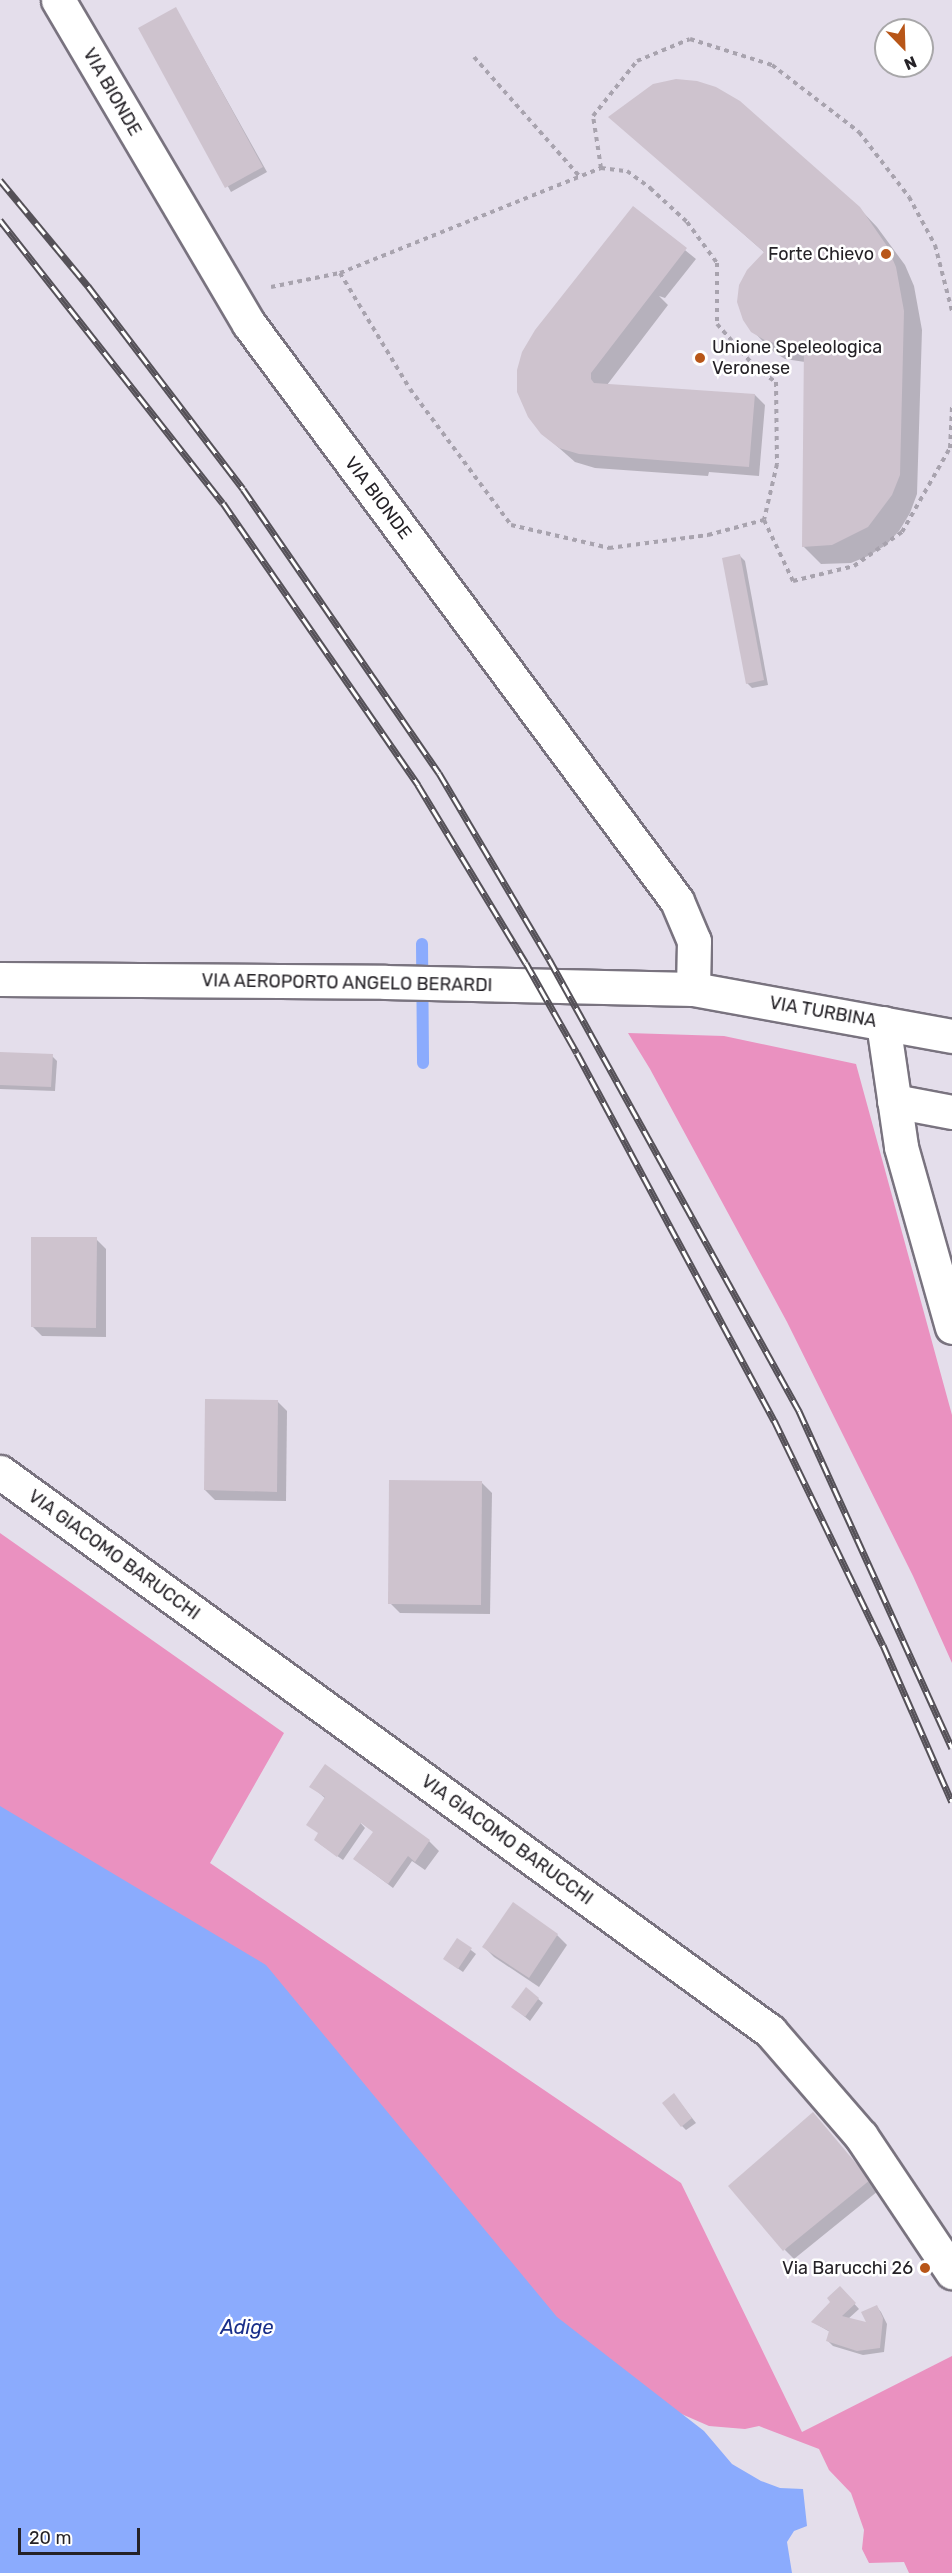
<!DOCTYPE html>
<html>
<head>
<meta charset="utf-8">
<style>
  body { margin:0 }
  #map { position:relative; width:952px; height:2573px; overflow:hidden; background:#e4deeb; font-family:Rubik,sans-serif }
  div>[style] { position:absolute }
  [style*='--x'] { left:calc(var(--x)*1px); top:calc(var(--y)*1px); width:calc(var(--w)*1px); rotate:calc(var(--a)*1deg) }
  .green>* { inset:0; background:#ea91c0 }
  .water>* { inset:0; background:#8babfd }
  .shadow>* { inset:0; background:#0003 }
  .stream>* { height:12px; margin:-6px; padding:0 6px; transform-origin:6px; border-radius:6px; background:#8babfd }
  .building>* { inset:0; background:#cec3ce }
  .path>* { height:4px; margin-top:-2px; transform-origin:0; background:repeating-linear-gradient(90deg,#a8a3ae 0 4.5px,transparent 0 9px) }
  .roads { filter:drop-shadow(2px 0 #79737f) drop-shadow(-2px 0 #79737f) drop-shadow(0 2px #79737f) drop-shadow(0 -2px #79737f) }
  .minor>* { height:33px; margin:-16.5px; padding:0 16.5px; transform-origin:16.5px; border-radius:16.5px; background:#fff }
  .rail>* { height:7px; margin-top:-3.5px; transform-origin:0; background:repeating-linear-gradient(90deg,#fff 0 14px,#555158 0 28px); box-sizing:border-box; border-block:2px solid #555158 }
  .dots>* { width:16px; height:16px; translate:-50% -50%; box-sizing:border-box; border:3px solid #fff; border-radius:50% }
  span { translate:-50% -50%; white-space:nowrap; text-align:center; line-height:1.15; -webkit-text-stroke:5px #fff; paint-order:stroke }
  .street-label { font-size:18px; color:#252227 }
  .poi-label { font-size:18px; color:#252227 }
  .right { translate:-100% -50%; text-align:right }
  .left { translate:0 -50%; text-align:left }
  .water-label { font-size:20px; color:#192f8a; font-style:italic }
  .north { position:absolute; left:874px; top:18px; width:60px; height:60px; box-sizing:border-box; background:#fff; border:2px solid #a8a7a9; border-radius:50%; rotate:157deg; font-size:16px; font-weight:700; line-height:24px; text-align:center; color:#252227 }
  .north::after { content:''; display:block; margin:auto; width:21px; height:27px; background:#b85618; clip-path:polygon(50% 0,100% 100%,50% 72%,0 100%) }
  .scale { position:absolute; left:18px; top:2528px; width:122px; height:27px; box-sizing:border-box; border:3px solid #252227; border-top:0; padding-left:8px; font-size:18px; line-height:21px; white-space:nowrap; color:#252227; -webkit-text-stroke:4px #fff; paint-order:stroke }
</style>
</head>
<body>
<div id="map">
  <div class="green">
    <i style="clip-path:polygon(628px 1033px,724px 1036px,856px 1064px,952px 1415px,952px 1663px,913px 1576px,787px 1322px,650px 1069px)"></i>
    <i style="clip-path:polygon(0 1533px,284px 1733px,210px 1863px,681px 2183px,802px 2432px,952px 2356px,952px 2573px,909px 2573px,904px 2562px,869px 2563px,862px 2549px,864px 2530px,851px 2493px,829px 2470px,819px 2449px,759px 2426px,745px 2429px,709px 2426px,574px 2367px,0 1847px)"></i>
  </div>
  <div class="water">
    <i style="clip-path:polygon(0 1806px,266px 1965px,557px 2317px,704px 2431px,732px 2464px,761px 2481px,780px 2488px,803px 2489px,807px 2526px,794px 2531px,787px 2542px,792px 2573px,0 2573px)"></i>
  </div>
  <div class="shadow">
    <i style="clip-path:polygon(176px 9px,267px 172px,231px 192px,140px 28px)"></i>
    <i style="clip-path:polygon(611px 117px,859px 208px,877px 227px,905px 265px,914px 286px,922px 330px,917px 494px,910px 513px,899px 531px,886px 545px,868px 556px,851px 563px,821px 564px,803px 546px,805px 362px,785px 359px,771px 350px,753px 331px,765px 253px)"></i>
    <i style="clip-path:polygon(633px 208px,696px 259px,665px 298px,659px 296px,668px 305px,607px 385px,755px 395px,765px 405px,759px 476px,709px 472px,708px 476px,595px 468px,575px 462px,542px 433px)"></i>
    <i style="clip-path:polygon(740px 556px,745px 561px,768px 685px,752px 688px,747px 683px)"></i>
    <i style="clip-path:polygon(0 1054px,52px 1056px,57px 1061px,55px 1091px,0 1089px)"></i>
    <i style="clip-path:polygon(96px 1239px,106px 1249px,106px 1337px,42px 1336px,32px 1326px)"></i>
    <i style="clip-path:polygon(277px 1401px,287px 1411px,286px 1501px,215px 1500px,205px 1490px)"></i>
    <i style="clip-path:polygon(482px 1483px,492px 1493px,490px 1614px,400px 1613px,390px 1603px)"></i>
    <i style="clip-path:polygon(311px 1786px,429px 1841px,439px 1851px,425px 1870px,412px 1861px,393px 1888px,360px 1863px,380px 1835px,356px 1818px,365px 1828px,343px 1860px,320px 1844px,326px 1799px)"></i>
    <i style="clip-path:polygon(557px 1935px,567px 1945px,539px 1987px,494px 1957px,484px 1947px)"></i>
    <i style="clip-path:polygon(458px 1940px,476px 1954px,463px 1972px,450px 1963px)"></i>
    <i style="clip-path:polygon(526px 1989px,543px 2003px,530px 2021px,513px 2007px)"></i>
    <i style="clip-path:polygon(678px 2100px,696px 2123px,686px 2130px,682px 2126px)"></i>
    <i style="clip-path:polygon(813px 2114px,878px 2191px,794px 2259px,785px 2250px)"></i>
    <i style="clip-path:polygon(840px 2288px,859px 2309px,848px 2319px,868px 2325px,877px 2307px,881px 2312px,887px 2324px,884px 2352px,863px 2355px,833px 2346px,828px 2341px,830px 2332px,813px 2322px,832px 2302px)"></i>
  </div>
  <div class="stream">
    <i style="--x:422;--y:944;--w:119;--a:89.5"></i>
  </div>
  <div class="building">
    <i style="clip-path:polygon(176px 7px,263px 167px,225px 188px,138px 28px)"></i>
    <i style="clip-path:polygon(676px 79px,697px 81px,716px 87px,740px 101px,860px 207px,887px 246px,896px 267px,904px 311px,900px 475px,892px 495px,868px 527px,832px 545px,802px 547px,804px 343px,784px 345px,766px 341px,751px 332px,743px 320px,737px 302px,739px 285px,747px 270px,764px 252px,608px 117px,653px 84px)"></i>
    <i style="clip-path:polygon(633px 206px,687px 248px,591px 373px,591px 379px,594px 383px,755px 394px,749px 467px,579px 454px,559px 448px,541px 434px,528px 417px,517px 392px,517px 370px,522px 352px,535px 330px)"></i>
    <i style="clip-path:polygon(740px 554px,764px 680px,746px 684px,722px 558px)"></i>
    <i style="clip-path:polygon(0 1052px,53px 1054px,51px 1087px,0 1085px)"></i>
    <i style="clip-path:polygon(31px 1237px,97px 1237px,96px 1328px,31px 1327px)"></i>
    <i style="clip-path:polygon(205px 1399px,278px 1400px,277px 1492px,204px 1490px)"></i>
    <i style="clip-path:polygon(389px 1480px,482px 1481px,481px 1605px,388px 1604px)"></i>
    <i style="clip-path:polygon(325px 1764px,430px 1840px,415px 1862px,408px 1856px,388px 1884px,353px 1859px,373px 1832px,361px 1823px,337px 1857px,314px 1840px,318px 1833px,306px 1825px,325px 1797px,309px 1787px)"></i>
    <i style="clip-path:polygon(513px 1902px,558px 1934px,529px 1978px,482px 1947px)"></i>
    <i style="clip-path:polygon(457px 1938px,472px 1948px,458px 1969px,443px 1959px)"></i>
    <i style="clip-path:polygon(526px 1987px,539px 1998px,525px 2017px,511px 2007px)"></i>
    <i style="clip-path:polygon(674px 2093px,692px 2118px,681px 2127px,662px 2103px)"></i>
    <i style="clip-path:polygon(813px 2112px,870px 2180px,783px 2251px,728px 2186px)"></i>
    <i style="clip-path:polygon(840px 2286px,856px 2303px,842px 2316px,866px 2322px,861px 2312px,877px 2305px,883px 2318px,880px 2348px,857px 2351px,826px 2341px,829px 2331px,811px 2322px,830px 2302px,827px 2298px)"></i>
  </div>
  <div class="path">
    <i style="--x:474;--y:57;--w:160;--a:48.5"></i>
    <i style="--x:601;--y:168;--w:53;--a:-98.7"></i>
    <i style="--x:593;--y:116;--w:70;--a:-51.3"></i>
    <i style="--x:637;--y:61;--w:57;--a:-22.5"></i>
    <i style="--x:690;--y:39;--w:86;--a:17.6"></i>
    <i style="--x:772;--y:65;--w:110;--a:37.6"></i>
    <i style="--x:859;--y:132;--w:82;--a:52.4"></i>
    <i style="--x:909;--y:197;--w:55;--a:61.6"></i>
    <i style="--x:935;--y:245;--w:68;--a:75.6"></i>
    <i style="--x:340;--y:273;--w:135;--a:58.9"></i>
    <i style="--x:410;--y:389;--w:169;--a:53.4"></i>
    <i style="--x:511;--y:525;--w:101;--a:13.2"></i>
    <i style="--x:609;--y:548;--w:100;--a:-7.5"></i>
    <i style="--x:708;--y:535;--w:58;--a:-15"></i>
    <i style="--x:271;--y:287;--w:70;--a:-11.5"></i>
    <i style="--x:340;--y:273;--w:281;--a:-21.9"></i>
    <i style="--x:601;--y:168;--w:26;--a:7"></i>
    <i style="--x:627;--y:171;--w:29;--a:36"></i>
    <i style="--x:650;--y:188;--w:50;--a:42.6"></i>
    <i style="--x:687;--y:222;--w:51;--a:53.8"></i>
    <i style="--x:717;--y:263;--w:61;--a:90"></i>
    <i style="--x:717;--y:324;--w:57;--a:48.5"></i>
    <i style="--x:755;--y:367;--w:26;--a:36"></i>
    <i style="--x:776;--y:382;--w:82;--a:89.3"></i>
    <i style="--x:777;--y:464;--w:57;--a:103.1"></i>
    <i style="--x:764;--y:520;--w:68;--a:64.6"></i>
    <i style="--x:793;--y:581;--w:63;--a:-13.8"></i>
    <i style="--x:854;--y:566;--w:59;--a:-35.3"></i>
    <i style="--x:902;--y:532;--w:97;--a:-60.3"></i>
    <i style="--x:950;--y:448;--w:41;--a:-87.2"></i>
  </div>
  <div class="roads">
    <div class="minor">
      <i style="--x:58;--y:0;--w:376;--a:59.5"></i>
      <i style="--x:249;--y:324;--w:718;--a:53.43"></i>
      <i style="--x:677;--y:901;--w:43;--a:67"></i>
      <i style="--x:694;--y:941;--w:48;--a:91.2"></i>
      <i style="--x:0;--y:979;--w:385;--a:0.4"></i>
      <i style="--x:385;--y:982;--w:308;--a:1.3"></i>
      <i style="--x:693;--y:989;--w:263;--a:10.3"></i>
      <i style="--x:883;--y:1023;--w:125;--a:81.7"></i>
      <i style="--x:901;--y:1147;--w:187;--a:74.2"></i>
      <i style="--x:894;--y:1101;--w:59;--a:10.7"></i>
      <i style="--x:0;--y:1472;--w:952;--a:35.98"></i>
      <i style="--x:770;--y:2031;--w:139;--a:49.1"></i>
      <i style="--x:861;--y:2136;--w:164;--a:56.2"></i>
    </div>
  </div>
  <div class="rail">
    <i style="--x:0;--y:180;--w:138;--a:50.3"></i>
    <i style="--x:88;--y:286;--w:255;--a:52.6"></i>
    <i style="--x:243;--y:489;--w:345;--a:55.4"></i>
    <i style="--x:439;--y:773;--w:216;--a:59.4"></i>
    <i style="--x:549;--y:959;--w:517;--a:61.05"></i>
    <i style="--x:799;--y:1411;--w:370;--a:65.6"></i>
    <i style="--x:0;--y:220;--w:360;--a:51.8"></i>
    <i style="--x:223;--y:503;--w:343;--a:55.3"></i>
    <i style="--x:418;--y:785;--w:208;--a:58.8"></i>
    <i style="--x:526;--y:963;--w:103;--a:60.5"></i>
    <i style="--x:577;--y:1053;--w:417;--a:61.8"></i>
    <i style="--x:774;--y:1420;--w:250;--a:64.2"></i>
    <i style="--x:883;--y:1645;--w:171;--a:66.3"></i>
  </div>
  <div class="dots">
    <i style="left:886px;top:254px;background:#b85618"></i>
    <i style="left:700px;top:358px;background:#b85618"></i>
    <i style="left:925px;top:2268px;background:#b85618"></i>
  </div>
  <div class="street-label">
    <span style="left:112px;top:92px;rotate:60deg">VIA BIONDE</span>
    <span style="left:378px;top:498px;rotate:53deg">VIA BIONDE</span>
    <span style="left:347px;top:983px;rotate:1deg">VIA AEROPORTO ANGELO BERARDI</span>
    <span style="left:823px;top:1012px;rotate:10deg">VIA TURBINA</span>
    <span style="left:114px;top:1555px;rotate:36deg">VIA GIACOMO BARUCCHI</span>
    <span style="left:507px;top:1840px;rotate:36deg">VIA GIACOMO BARUCCHI</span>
  </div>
  <div class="poi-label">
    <span class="right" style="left:874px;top:254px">Forte Chievo</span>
    <span class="left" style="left:712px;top:358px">Unione Speleologica<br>Veronese</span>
    <span class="right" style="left:913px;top:2268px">Via Barucchi 26</span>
  </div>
  <div class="water-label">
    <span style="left:247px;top:2327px">Adige</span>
  </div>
  <div class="north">N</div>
  <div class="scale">20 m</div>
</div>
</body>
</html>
